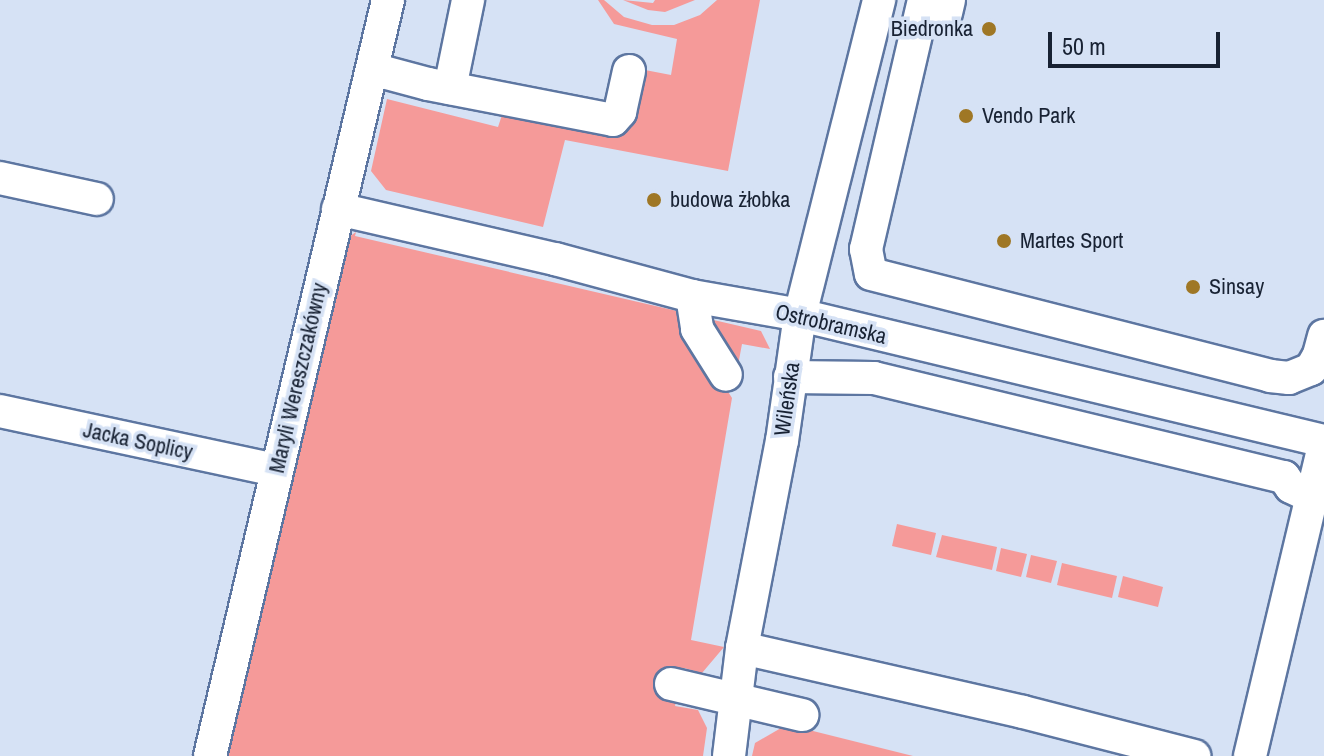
<!DOCTYPE html>
<html>
<head>
<meta charset="utf-8">
<style>
  body { margin:0 }
  #map { position:relative; width:1324px; height:756px; overflow:hidden; background:#d6e2f5; font-family:"Archivo Narrow",sans-serif }
  div>[style] { position:absolute }
  [style*='--x'] { left:calc(var(--x)*1px); top:calc(var(--y)*1px); width:calc(var(--w)*1px); rotate:calc(var(--a)*1deg) }
  .green>* { inset:0; background:#f59a99 }
  .roads { filter:drop-shadow(2px 0 #5d76a1) drop-shadow(-2px 0 #5d76a1) drop-shadow(0 2px #5d76a1) drop-shadow(0 -2px #5d76a1) }
  .minor>* { height:32px; margin:-16px; padding:0 16px; transform-origin:16px; border-radius:16px; background:#fff }
  .dots>* { width:22px; height:22px; translate:-50% -50%; box-sizing:border-box; border:4px solid #d6e2f5; border-radius:50% }
  span { translate:-50% -50%; white-space:nowrap; text-align:center; line-height:1.15; -webkit-text-stroke:7px #d6e2f5; paint-order:stroke }
  .poi-label { font-size:22px; color:#182233 }
  .right { translate:-100% -50%; text-align:right }
  .left { translate:0 -50%; text-align:left }
  .street-label { font-size:22px; color:#182233 }
  .scale { position:absolute; left:1048px; top:32px; width:172px; height:36px; box-sizing:border-box; border:4px solid #182233; border-top:0; padding-left:10px; font-size:24px; line-height:28px; white-space:nowrap; color:#182233; -webkit-text-stroke:6px #d6e2f5; paint-order:stroke }
</style>
</head>
<body>
<div id="map">
  <div class="green">
    <i style="clip-path:polygon(598px 0,604px 0,624px 17px,652px 25px,674px 25px,700px 15px,717px 0,760px 0,728px 171px,565px 140px,543px 227px,386px 190px,371px 171px,387px 99px,498px 127px,503px 112px,610px 136px,630px 128px,635px 120px,645px 70px,671px 75px,677px 39px,614px 24px)"></i>
    <i style="clip-path:polygon(623px 0,653px 3px,655px 0,695px 0,665px 12px,648px 10px)"></i>
    <i style="clip-path:polygon(356px 232px,355px 236px,677px 311px,732px 398px,691px 640px,724px 647px,702px 673px,684px 668px,675px 706px,698px 710px,707px 728px,703px 756px,224px 756px,346px 239px)"></i>
    <i style="clip-path:polygon(705px 318px,761px 331px,770px 349px,742px 344px,736px 376px)"></i>
    <i style="clip-path:polygon(897px 524px,936px 533px,931px 555px,892px 546px)"></i>
    <i style="clip-path:polygon(942px 535px,997px 547px,992px 570px,936px 557px)"></i>
    <i style="clip-path:polygon(1001px 548px,1027px 554px,1021px 577px,996px 571px)"></i>
    <i style="clip-path:polygon(1031px 555px,1057px 561px,1051px 583px,1026px 577px)"></i>
    <i style="clip-path:polygon(1062px 563px,1117px 576px,1112px 598px,1057px 585px)"></i>
    <i style="clip-path:polygon(1123px 576px,1163px 587px,1158px 607px,1118px 597px)"></i>
    <i style="clip-path:polygon(797px 727px,913px 756px,752px 756px,755px 743px,781px 728px)"></i>
  </div>
  <div class="roads">
    <div class="minor">
      <i style="--x:924;--y:0;--w:256;--a:103.1"></i>
      <i style="--x:866;--y:249;--w:25;--a:79"></i>
      <i style="--x:871;--y:274;--w:412;--a:14.3"></i>
      <i style="--x:1270;--y:376;--w:19;--a:6"></i>
      <i style="--x:1289;--y:378;--w:24;--a:-22"></i>
      <i style="--x:1311;--y:369;--w:16;--a:-60"></i>
      <i style="--x:1319;--y:355;--w:20;--a:-75"></i>
      <i style="--x:946;--y:13;--w:13;--a:-77"></i>
      <i style="--x:372;--y:69;--w:58;--a:15"></i>
      <i style="--x:428;--y:84;--w:188;--a:11"></i>
      <i style="--x:613;--y:120;--w:11;--a:-49"></i>
      <i style="--x:620;--y:112;--w:42;--a:-77.6"></i>
      <i style="--x:450;--y:88;--w:90;--a:-78.4"></i>
      <i style="--x:0;--y:178;--w:99;--a:12.2"></i>
      <i style="--x:338;--y:209;--w:223;--a:13"></i>
      <i style="--x:555;--y:259;--w:142;--a:15.1"></i>
      <i style="--x:692;--y:296;--w:110;--a:10"></i>
      <i style="--x:800;--y:315;--w:539;--a:13.52"></i>
      <i style="--x:692;--y:296;--w:33;--a:81"></i>
      <i style="--x:697;--y:329;--w:54;--a:57.8"></i>
      <i style="--x:790;--y:377;--w:84;--a:0.7"></i>
      <i style="--x:874;--y:378;--w:422;--a:13.6"></i>
      <i style="--x:1284;--y:477;--w:12;--a:55"></i>
      <i style="--x:1291;--y:487;--w:23;--a:25"></i>
      <i style="--x:0;--y:411;--w:282;--a:12.1"></i>
      <i style="--x:742;--y:648;--w:288;--a:12.8"></i>
      <i style="--x:1023;--y:712;--w:177;--a:14.4"></i>
      <i style="--x:671;--y:684;--w:135;--a:13.3"></i>
      <i style="--x:210;--y:756;--w:777;--a:-76.75"></i>
      <i style="--x:729;--y:756;--w:109;--a:-83.1"></i>
      <i style="--x:742;--y:648;--w:211;--a:-79.1"></i>
      <i style="--x:782;--y:441;--w:127;--a:-81.9"></i>
      <i style="--x:800;--y:315;--w:325;--a:-75.9"></i>
      <i style="--x:1250;--y:756;--w:319;--a:-76.6"></i>
    </div>
  </div>
  <div class="dots">
    <i style="left:989px;top:29px;background:#9f7725"></i>
    <i style="left:966px;top:116px;background:#9f7725"></i>
    <i style="left:654px;top:200px;background:#9f7725"></i>
    <i style="left:1004px;top:241px;background:#9f7725"></i>
    <i style="left:1193px;top:287px;background:#9f7725"></i>
  </div>
  <div class="poi-label">
    <span class="right" style="left:973px;top:29px">Biedronka</span>
    <span class="left" style="left:982px;top:116px">Vendo Park</span>
    <span class="left" style="left:670px;top:200px">budowa żłobka</span>
    <span class="left" style="left:1020px;top:241px">Martes Sport</span>
    <span class="left" style="left:1209px;top:287px">Sinsay</span>
  </div>
  <div class="street-label">
    <span style="left:831px;top:324px;rotate:13deg">Ostrobramska</span>
    <span style="left:298px;top:378px;rotate:-77deg">Maryli Wereszczakówny</span>
    <span style="left:787px;top:399px;rotate:-82deg">Wileńska</span>
    <span style="left:138px;top:441px;rotate:12deg">Jacka Soplicy</span>
  </div>
  <div class="scale">50 m</div>
</div>
</body>
</html>
